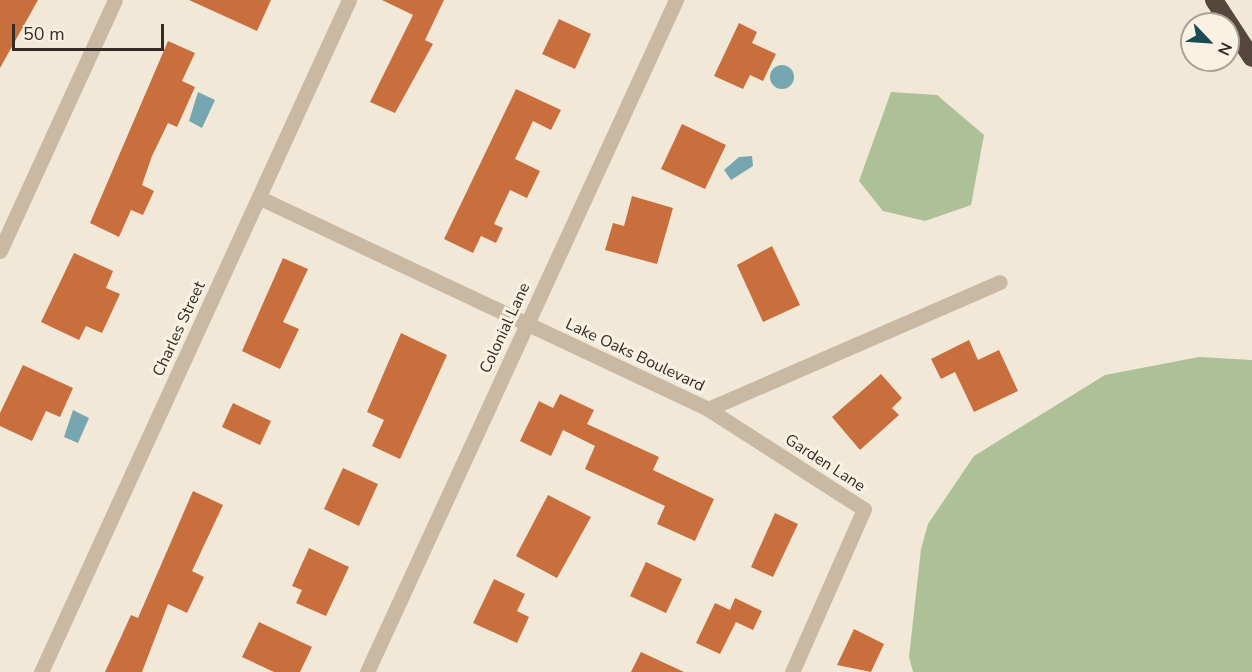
<!DOCTYPE html>
<html>
<head>
<meta charset="utf-8">
<style>
  body { margin:0 }
  #map { position:relative; width:1252px; height:672px; overflow:hidden; background:#f1e8d7; font-family:"Nunito Sans",sans-serif }
  div>[style] { position:absolute }
  [style*='--x'] { left:calc(var(--x)*1px); top:calc(var(--y)*1px); width:calc(var(--w)*1px); rotate:calc(var(--a)*1deg) }
  .green>* { inset:0; background:#aec097 }
  .water>* { inset:0; background:#76a6af }
  .round { border-radius:50% }
  .building>* { inset:0; background:#c96f3d }
  .street>* { height:15px; margin:-7.5px; padding:0 7.5px; transform-origin:7.5px; border-radius:7.5px; background:#c9b9a3 }
  .highway>* { height:18px; margin:-9px; padding:0 9px; transform-origin:9px; border-radius:9px; background:#56473c }
  span { translate:-50% -50%; white-space:nowrap; text-align:center; line-height:1.15; -webkit-text-stroke:6px #f9f2e3; paint-order:stroke }
  .street-label { font-size:16px; color:#342c25 }
  .north { position:absolute; left:1180px; top:12px; width:60px; height:60px; box-sizing:border-box; background:#f9f2e3; border:2px solid #aaa397; border-radius:50%; rotate:115deg; font-size:16px; font-weight:700; line-height:24px; text-align:center; color:#342c25 }
  .north::after { content:''; display:block; margin:auto; width:21px; height:27px; background:#1a4c56; clip-path:polygon(50% 0,100% 100%,50% 72%,0 100%) }
  .scale { position:absolute; left:12px; top:24px; width:152px; height:27px; box-sizing:border-box; border:3px solid #342c25; border-top:0; padding-left:8px; font-size:18px; line-height:21px; white-space:nowrap; color:#342c25; -webkit-text-stroke:4px #f9f2e3; paint-order:stroke }
</style>
</head>
<body>
<div id="map">
  <div class="green">
    <i style="clip-path:polygon(891px 92px,937px 95px,984px 135px,971px 205px,925px 221px,883px 211px,859px 181px)"></i>
    <i style="clip-path:polygon(1199px 357px,1252px 360px,1252px 672px,913px 672px,909px 657px,921px 549px,928px 524px,974px 456px,1105px 375px)"></i>
  </div>
  <div class="water">
    <i class="round" style="left:770px;top:65px;width:24px;height:24px"></i>
    <i style="clip-path:polygon(198px 92px,215px 100px,202px 128px,189px 121px)"></i>
    <i style="clip-path:polygon(739px 157px,752px 156px,753px 166px,731px 180px,724px 170px)"></i>
    <i style="clip-path:polygon(73px 410px,89px 418px,78px 443px,64px 437px)"></i>
  </div>
  <div class="building">
    <i style="clip-path:polygon(0 0,38px 0,0 68px)"></i>
    <i style="clip-path:polygon(189px 0,271px 0,257px 31px)"></i>
    <i style="clip-path:polygon(382px 0,444px 0,425px 40px,433px 44px,395px 113px,370px 102px,413px 15px)"></i>
    <i style="clip-path:polygon(559px 19px,591px 34px,575px 69px,542px 54px)"></i>
    <i style="clip-path:polygon(739px 23px,757px 32px,752px 43px,776px 54px,763px 81px,750px 75px,743px 89px,714px 76px)"></i>
    <i style="clip-path:polygon(168px 41px,195px 53px,182px 81px,195px 87px,177px 127px,168px 123px,152px 156px,142px 185px,154px 191px,143px 215px,131px 210px,119px 237px,90px 223px)"></i>
    <i style="clip-path:polygon(516px 89px,561px 110px,551px 130px,533px 121px,515px 159px,540px 171px,527px 198px,510px 190px,494px 224px,503px 228px,496px 243px,481px 236px,473px 253px,444px 239px)"></i>
    <i style="clip-path:polygon(682px 124px,726px 145px,705px 189px,661px 169px)"></i>
    <i style="clip-path:polygon(632px 196px,673px 208px,657px 264px,605px 250px,613px 223px,624px 226px)"></i>
    <i style="clip-path:polygon(772px 246px,800px 305px,763px 322px,737px 265px)"></i>
    <i style="clip-path:polygon(74px 253px,113px 271px,106px 288px,120px 294px,102px 333px,86px 326px,79px 340px,41px 322px)"></i>
    <i style="clip-path:polygon(283px 258px,308px 269px,283px 322px,299px 329px,280px 369px,242px 351px)"></i>
    <i style="clip-path:polygon(401px 333px,447px 355px,400px 459px,372px 446px,384px 420px,367px 412px)"></i>
    <i style="clip-path:polygon(969px 340px,978px 360px,999px 350px,1018px 391px,974px 412px,955px 372px,941px 379px,931px 359px)"></i>
    <i style="clip-path:polygon(23px 365px,73px 388px,60px 417px,46px 411px,32px 441px,0 426px,0 413px)"></i>
    <i style="clip-path:polygon(881px 374px,902px 398px,892px 408px,899px 415px,860px 450px,832px 417px)"></i>
    <i style="clip-path:polygon(560px 394px,594px 410px,587px 424px,659px 457px,653px 470px,714px 499px,695px 541px,657px 524px,665px 506px,585px 469px,595px 446px,563px 430px,551px 456px,520px 441px,539px 401px,553px 408px)"></i>
    <i style="clip-path:polygon(233px 403px,271px 421px,260px 445px,222px 427px)"></i>
    <i style="clip-path:polygon(343px 468px,378px 484px,359px 526px,324px 509px)"></i>
    <i style="clip-path:polygon(193px 491px,223px 505px,192px 571px,204px 577px,187px 613px,168px 604px,142px 672px,105px 672px,131px 615px,138px 618px)"></i>
    <i style="clip-path:polygon(548px 495px,591px 517px,557px 578px,516px 556px)"></i>
    <i style="clip-path:polygon(775px 513px,798px 524px,773px 577px,751px 567px)"></i>
    <i style="clip-path:polygon(309px 548px,349px 567px,326px 616px,296px 603px,302px 590px,292px 586px)"></i>
    <i style="clip-path:polygon(646px 562px,682px 579px,666px 613px,630px 596px)"></i>
    <i style="clip-path:polygon(494px 579px,525px 594px,517px 611px,529px 617px,517px 643px,473px 623px)"></i>
    <i style="clip-path:polygon(735px 598px,762px 611px,753px 630px,736px 622px,720px 654px,696px 643px,715px 603px,730px 610px)"></i>
    <i style="clip-path:polygon(259px 622px,312px 647px,300px 672px,274px 672px,242px 657px)"></i>
    <i style="clip-path:polygon(854px 629px,884px 644px,871px 672px,837px 665px)"></i>
    <i style="clip-path:polygon(641px 652px,684px 672px,631px 672px)"></i>
  </div>
  <div class="street">
    <i style="--x:260;--y:198;--w:495;--a:25.2"></i>
    <i style="--x:708;--y:409;--w:185;--a:32.7"></i>
    <i style="--x:864;--y:509;--w:178;--a:113.8"></i>
    <i style="--x:0;--y:251;--w:276;--a:-65.4"></i>
    <i style="--x:708;--y:409;--w:318;--a:-23.5"></i>
    <i style="--x:41;--y:672;--w:739;--a:-65.38"></i>
    <i style="--x:367;--y:672;--w:740;--a:-65.31"></i>
  </div>
  <div class="highway">
    <i style="--x:1214;--y:0;--w:69;--a:56.8"></i>
  </div>
  <div class="street-label">
    <span style="left:505px;top:328px;rotate:-65deg">Colonial Lane</span>
    <span style="left:179px;top:329px;rotate:-65deg">Charles Street</span>
    <span style="left:635px;top:355px;rotate:25deg">Lake Oaks Boulevard</span>
    <span style="left:825px;top:463px;rotate:33deg">Garden Lane</span>
  </div>
  <div class="north">N</div>
  <div class="scale">50 m</div>
</div>
</body>
</html>
